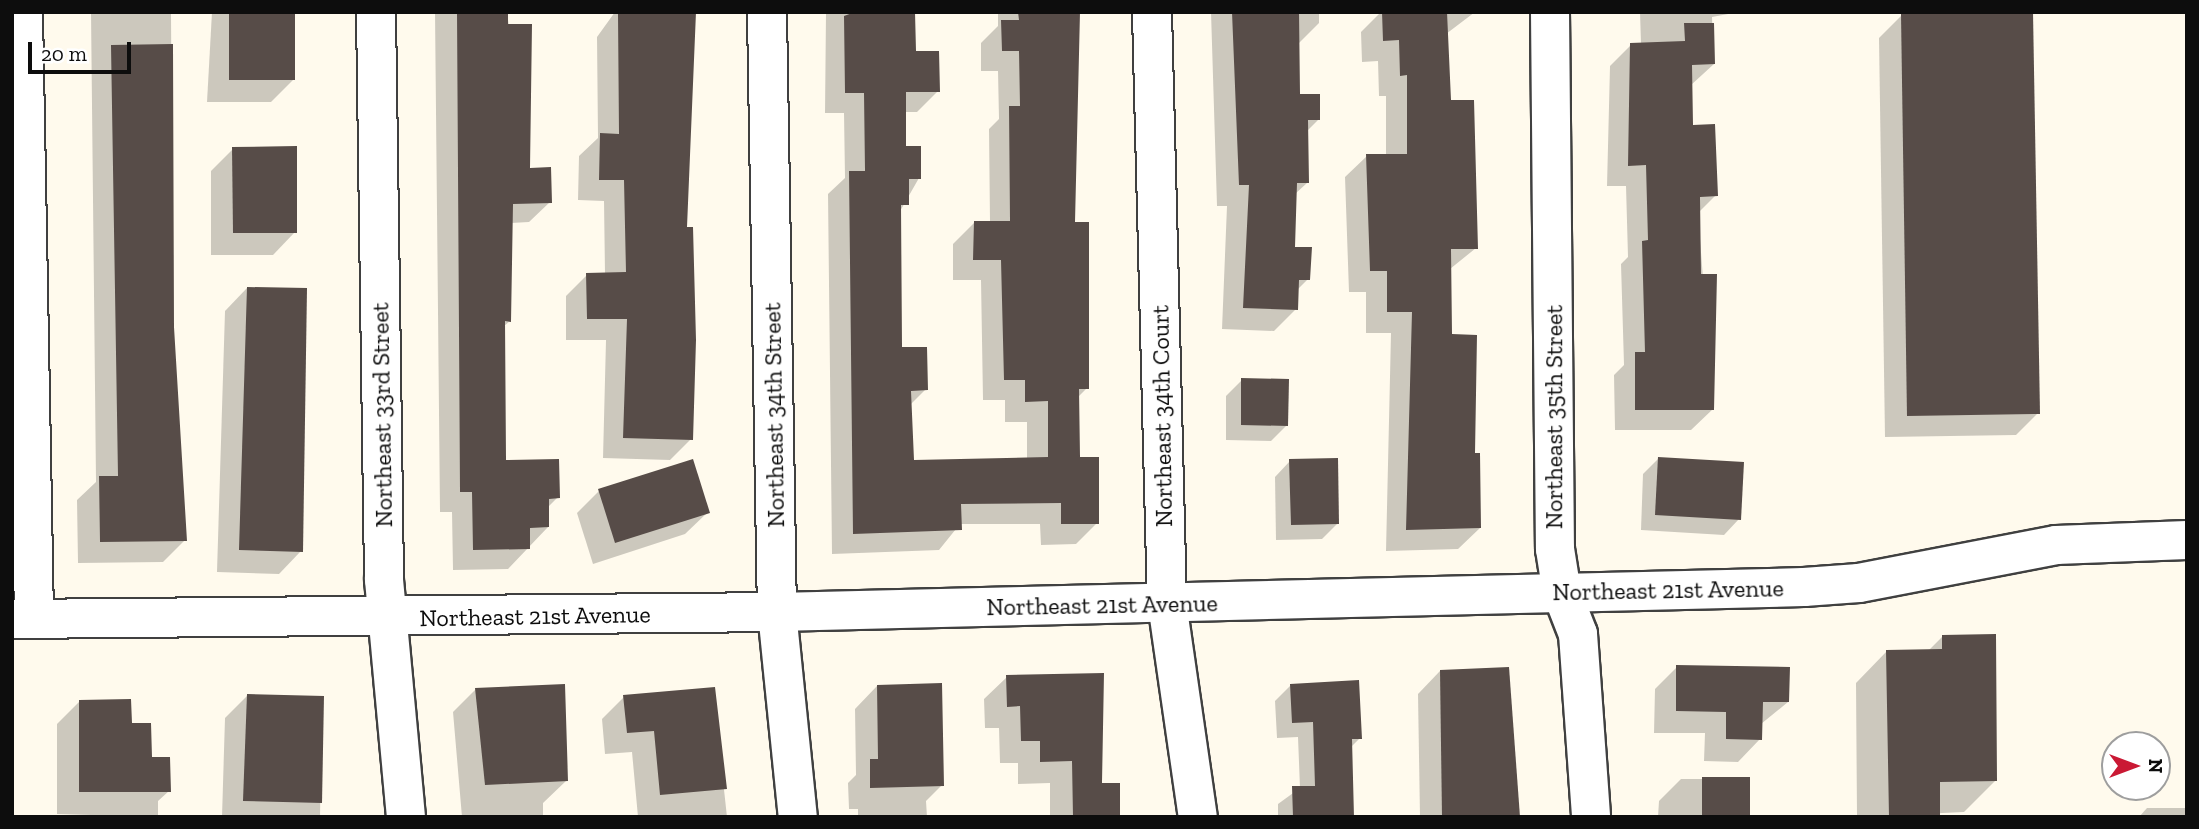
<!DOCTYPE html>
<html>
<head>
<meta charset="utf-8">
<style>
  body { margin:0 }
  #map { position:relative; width:2199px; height:829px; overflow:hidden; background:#fffaed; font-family:"Zilla Slab",serif }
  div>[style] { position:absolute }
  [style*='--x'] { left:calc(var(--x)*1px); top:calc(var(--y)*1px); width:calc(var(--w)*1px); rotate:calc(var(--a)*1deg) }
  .shadow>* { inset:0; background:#0003 }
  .building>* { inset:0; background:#574c48 }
  .roads { filter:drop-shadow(2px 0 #404040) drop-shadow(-2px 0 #404040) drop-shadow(0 2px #404040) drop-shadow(0 -2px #404040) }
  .minor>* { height:38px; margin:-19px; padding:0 19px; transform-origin:19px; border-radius:19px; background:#fff }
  span { translate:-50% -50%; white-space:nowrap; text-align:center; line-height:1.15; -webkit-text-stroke:7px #fff; paint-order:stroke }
  .street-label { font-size:24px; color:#0d0d0d }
  .frame { position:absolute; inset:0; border:14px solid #0d0d0d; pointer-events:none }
  .north { position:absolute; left:2101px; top:731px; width:70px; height:70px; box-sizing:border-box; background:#fff; border:2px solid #9e9e9e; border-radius:50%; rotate:90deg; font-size:19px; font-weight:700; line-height:28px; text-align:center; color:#0d0d0d }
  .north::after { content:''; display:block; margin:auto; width:24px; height:32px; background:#ca1934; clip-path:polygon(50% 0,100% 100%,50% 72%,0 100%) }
  .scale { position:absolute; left:28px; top:42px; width:103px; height:32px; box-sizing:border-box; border:4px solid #0d0d0d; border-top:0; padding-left:9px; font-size:21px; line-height:24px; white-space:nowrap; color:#0d0d0d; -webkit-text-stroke:5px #fff; paint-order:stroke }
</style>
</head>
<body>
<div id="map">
  <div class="shadow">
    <i style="clip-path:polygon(91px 12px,171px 12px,173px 327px,185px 540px,163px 562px,78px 563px,77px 500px,96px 482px)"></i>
    <i style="clip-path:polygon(212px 12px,294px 12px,293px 80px,271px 102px,207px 102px)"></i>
    <i style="clip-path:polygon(435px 12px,507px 12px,528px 170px,550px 202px,529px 222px,511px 223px,510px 321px,503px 327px,504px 462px,558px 497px,547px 508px,548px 527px,508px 569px,453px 570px,452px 512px,440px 512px)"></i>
    <i style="clip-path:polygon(615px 12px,694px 12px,685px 229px,691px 439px,670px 460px,603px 458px,606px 340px,566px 340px,566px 296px,587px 275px,605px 274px,604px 201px,578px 200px,579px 156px,598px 138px,597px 37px)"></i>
    <i style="clip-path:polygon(826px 12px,914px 12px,914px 53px,938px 91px,917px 112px,904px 112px,904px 148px,919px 178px,899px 213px,900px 349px,926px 389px,910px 405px,912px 462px,1027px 459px,1027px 422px,1005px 422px,1005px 400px,983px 400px,981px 280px,953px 280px,953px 244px,974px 223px,990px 223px,989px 129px,999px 119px,998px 71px,981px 71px,981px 43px,998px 26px,998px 12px,1078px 12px,1074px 224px,1087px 388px,1077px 398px,1078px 459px,1097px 523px,1076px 544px,1041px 545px,1040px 524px,960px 524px,939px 550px,832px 554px,828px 194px,845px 178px,844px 113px,825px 113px)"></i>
    <i style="clip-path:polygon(1211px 12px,1319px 12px,1319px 23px,1298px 44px,1298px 96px,1318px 120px,1306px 132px,1307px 183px,1295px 194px,1293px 248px,1308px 279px,1297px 290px,1296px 309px,1274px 331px,1222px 329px,1227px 206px,1217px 206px)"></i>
    <i style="clip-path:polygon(1381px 12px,1475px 12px,1446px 34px,1449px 102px,1476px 248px,1450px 269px,1450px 336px,1480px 528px,1458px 549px,1386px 551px,1391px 333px,1366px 333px,1366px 292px,1349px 292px,1345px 177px,1367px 156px,1386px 156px,1386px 96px,1379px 96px,1378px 61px,1362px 62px,1361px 32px)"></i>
    <i style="clip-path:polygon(1640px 12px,1739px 12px,1712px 17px,1714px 64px,1691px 85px,1691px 127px,1716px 195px,1698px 213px,1713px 409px,1691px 430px,1615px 430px,1614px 375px,1624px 365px,1621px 264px,1628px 257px,1626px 186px,1607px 186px,1610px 66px,1631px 45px,1641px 44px)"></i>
    <i style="clip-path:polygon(1901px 16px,2038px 413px,2016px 435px,1885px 437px,1879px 38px)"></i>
    <i style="clip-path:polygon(233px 149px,295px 232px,273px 255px,211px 255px,211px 171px)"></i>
    <i style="clip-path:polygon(247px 288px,301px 551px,279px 574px,217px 572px,225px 311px)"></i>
    <i style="clip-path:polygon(1242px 380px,1287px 425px,1271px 441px,1226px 440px,1226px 396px)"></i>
    <i style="clip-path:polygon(1659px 458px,1739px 519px,1724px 535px,1641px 530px,1643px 474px)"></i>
    <i style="clip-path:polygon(1290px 461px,1337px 524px,1322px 539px,1276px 540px,1275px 477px)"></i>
    <i style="clip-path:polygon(599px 491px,708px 512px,685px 534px,593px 564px,577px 513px)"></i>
    <i style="clip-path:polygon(1942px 637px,1995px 781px,1964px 812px,1857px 817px,1856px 683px,1887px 651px,1928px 651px)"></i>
    <i style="clip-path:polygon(1677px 667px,1788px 702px,1761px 724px,1760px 739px,1738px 762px,1704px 761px,1705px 733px,1654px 733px,1655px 689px)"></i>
    <i style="clip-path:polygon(1440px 671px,1516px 817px,1420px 817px,1418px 694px)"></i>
    <i style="clip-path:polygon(1007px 677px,1118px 817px,1050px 817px,1050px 783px,1018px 784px,1018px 763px,1000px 763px,999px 728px,985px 728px,984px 699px)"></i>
    <i style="clip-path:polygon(1291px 685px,1360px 738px,1351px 747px,1352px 817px,1278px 817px,1278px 804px,1300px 788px,1298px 737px,1277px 738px,1275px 701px)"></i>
    <i style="clip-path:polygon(877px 686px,942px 785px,926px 801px,927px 817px,858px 817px,858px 809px,849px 809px,848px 783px,856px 775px,855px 709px)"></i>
    <i style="clip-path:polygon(476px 689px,566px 781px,543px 803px,543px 817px,462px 817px,453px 712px)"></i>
    <i style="clip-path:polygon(713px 689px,727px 817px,638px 817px,632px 752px,605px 754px,602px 719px,624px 697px)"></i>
    <i style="clip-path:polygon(247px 696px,322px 698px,320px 817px,222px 817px,225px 718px)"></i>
    <i style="clip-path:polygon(79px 702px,130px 725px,169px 791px,158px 801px,158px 817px,57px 814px,57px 724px)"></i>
    <i style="clip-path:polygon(1681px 779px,1748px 779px,1748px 817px,1658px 817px,1659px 801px)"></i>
    <i style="clip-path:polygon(2147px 808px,2187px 808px,2187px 817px,2139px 817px)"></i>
  </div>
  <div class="building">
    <i style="clip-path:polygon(229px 12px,295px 12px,295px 80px,229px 80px)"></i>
    <i style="clip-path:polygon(457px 12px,508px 12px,508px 24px,532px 24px,530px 168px,551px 167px,552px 203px,513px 204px,511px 322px,505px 321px,506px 460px,559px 459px,560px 498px,549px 499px,549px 527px,530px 528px,530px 549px,473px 550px,472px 492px,460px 492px)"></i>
    <i style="clip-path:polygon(696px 12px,687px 227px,693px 227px,696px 340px,693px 440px,623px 438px,627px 319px,587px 319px,586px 273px,626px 272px,624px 180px,599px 180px,600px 133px,619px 134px,618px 14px)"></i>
    <i style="clip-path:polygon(855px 12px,915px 12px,916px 51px,939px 51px,940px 92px,906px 92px,906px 146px,921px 146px,921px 179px,909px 179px,909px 205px,901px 205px,902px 347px,927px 347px,928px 390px,911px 391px,914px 460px,1048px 457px,1048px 401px,1025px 402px,1025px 380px,1004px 380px,1001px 260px,973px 260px,974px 221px,1010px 221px,1009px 106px,1020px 106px,1019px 51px,1002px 51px,1001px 20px,1019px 20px,1018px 12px,1080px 12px,1075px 222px,1089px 222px,1089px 389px,1079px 389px,1080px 457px,1099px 457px,1099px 524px,1061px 524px,1061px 503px,961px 504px,962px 530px,853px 534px,849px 171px,865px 171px,864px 93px,845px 93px,844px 16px)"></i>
    <i style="clip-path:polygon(1232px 12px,1299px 12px,1300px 94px,1320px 94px,1320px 120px,1308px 120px,1309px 183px,1297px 183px,1295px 247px,1312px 247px,1310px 280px,1299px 280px,1298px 310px,1243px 308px,1249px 185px,1239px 185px)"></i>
    <i style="clip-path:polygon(1382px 12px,1447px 12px,1451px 100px,1474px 100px,1478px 249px,1451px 249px,1452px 334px,1477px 335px,1475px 453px,1480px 453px,1481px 528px,1406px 530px,1412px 312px,1387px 312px,1387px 271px,1370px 271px,1366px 154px,1407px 154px,1407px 75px,1400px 76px,1399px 40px,1383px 41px)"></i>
    <i style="clip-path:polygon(2033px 12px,2040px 414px,1907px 416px,1901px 14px)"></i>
    <i style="clip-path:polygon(1684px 23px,1714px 23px,1715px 64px,1692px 65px,1693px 125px,1715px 124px,1718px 196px,1700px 197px,1701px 274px,1717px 274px,1714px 410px,1635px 410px,1635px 352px,1645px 352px,1642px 241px,1648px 240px,1646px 165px,1628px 166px,1630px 43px,1685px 41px)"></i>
    <i style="clip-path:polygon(173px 44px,174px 327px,187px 541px,100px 542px,99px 476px,118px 476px,111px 45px)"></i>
    <i style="clip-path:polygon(297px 146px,297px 233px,233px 233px,232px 147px)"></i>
    <i style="clip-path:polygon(247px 287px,307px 288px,303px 552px,239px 550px)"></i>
    <i style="clip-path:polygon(1241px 378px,1289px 379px,1288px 426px,1241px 425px)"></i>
    <i style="clip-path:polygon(1658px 457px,1744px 462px,1741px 520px,1655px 515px)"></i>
    <i style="clip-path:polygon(1338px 458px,1339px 524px,1291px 525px,1289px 459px)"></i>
    <i style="clip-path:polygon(693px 459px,710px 513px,615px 543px,598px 489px)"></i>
    <i style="clip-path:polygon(1996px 634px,1997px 781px,1940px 782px,1940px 817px,1889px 817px,1886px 650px,1942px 649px,1942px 635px)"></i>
    <i style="clip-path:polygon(1676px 665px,1790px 667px,1789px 702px,1763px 702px,1762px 740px,1726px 739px,1726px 712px,1676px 711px)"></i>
    <i style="clip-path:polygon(1509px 667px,1520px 817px,1442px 817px,1440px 670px)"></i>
    <i style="clip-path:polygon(1104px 673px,1102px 783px,1120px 783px,1120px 817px,1073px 817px,1072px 761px,1040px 762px,1040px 741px,1021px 741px,1020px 706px,1007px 707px,1006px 675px)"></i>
    <i style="clip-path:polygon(1359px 680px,1362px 739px,1352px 739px,1354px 817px,1293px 817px,1292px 786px,1315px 786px,1313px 722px,1292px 723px,1290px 684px)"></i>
    <i style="clip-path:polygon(942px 683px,944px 786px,870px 788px,870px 759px,878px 759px,877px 685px)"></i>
    <i style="clip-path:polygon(565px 684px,568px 781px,485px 785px,475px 688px)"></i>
    <i style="clip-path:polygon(715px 687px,727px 789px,660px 795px,654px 731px,627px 733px,623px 695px)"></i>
    <i style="clip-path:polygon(247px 694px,324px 696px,322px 803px,243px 801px)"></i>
    <i style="clip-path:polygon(131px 699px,132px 723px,151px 723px,152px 757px,170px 757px,171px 792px,79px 792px,79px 700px)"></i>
    <i style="clip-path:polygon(1702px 777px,1750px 777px,1750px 817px,1702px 817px)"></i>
  </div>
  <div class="roads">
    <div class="minor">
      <i style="--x:23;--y:12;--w:607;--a:88.96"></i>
      <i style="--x:376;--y:12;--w:568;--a:89.19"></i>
      <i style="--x:384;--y:580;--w:238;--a:84.7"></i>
      <i style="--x:767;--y:12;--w:600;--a:89.05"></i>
      <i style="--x:777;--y:612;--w:206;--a:84.2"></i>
      <i style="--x:1152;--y:12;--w:591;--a:88.55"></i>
      <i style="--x:1167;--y:603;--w:216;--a:81.8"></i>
      <i style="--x:1550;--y:12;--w:537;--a:89.47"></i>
      <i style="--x:1555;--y:549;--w:45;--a:81"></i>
      <i style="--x:1562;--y:593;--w:44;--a:68.7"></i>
      <i style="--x:1578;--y:634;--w:183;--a:85.9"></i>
      <i style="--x:12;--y:619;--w:765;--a:-0.52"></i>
      <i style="--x:777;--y:612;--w:1027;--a:-1.39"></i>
      <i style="--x:1804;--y:587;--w:55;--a:-4.2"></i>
      <i style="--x:1859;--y:583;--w:201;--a:-10.9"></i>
      <i style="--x:2056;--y:545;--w:131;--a:-2.2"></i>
    </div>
  </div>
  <div class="street-label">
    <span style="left:382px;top:415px;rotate:-91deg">Northeast 33rd Street</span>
    <span style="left:774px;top:415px;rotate:-91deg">Northeast 34th Street</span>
    <span style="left:1162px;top:416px;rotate:-91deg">Northeast 34th Court</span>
    <span style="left:1554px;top:417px;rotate:-90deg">Northeast 35th Street</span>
    <span style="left:1668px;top:590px;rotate:-1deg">Northeast 21st Avenue</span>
    <span style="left:1102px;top:605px;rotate:-1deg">Northeast 21st Avenue</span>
    <span style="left:535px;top:616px;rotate:-1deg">Northeast 21st Avenue</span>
  </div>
  <div class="frame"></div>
  <div class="north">N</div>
  <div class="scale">20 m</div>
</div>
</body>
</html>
